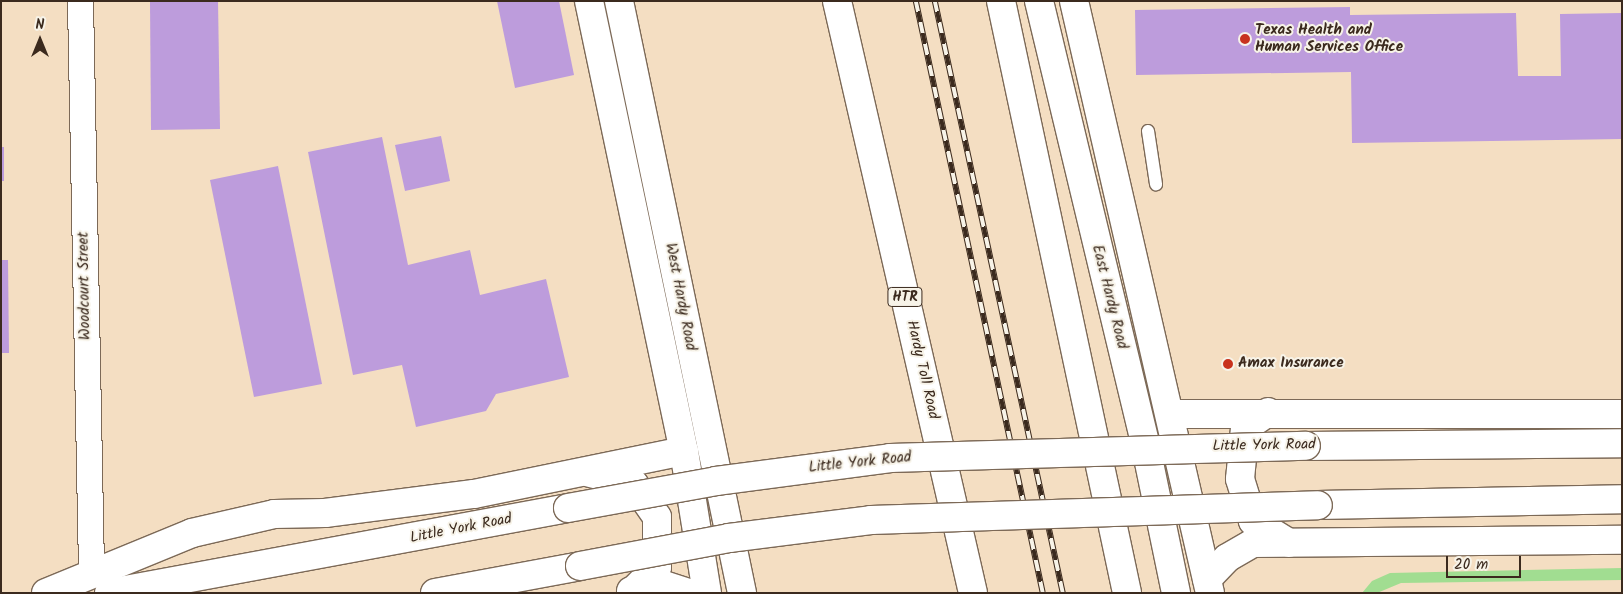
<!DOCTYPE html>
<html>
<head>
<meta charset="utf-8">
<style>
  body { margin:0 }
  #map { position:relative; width:1623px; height:594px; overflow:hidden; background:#f4dec2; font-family:Kalam,sans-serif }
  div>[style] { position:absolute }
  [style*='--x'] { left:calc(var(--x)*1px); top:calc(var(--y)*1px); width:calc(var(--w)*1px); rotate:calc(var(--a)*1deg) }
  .green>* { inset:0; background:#a1dd91 }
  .building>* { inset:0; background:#bd9cdc }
  .roads { filter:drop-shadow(1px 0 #7c6957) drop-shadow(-1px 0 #7c6957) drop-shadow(0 1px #7c6957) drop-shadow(0 -1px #7c6957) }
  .service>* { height:12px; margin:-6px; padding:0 6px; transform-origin:6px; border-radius:6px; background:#fff }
  .minor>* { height:25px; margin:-12.5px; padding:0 12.5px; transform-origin:12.5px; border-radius:12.5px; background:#fff }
  .secondary>* { height:28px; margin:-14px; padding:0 14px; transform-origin:14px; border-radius:14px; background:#fff }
  .motorway>* { height:28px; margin:-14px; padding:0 14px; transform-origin:14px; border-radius:14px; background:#fff }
  .rail>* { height:5.5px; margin-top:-2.75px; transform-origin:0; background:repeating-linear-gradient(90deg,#f7f3e8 0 11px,#3b2a1e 0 22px); box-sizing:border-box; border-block:1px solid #3b2a1e }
  .bridges { filter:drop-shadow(1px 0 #7c6957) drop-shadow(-1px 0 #7c6957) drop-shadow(0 1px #7c6957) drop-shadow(0 -1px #7c6957) }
  .secondary-bridge>* { height:28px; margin:-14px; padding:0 14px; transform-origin:14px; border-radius:14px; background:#fff }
  .dots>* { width:14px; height:14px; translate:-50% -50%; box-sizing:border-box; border:2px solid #f7f3e8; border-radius:50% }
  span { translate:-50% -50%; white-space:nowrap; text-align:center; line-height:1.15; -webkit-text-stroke:4px #f7f3e8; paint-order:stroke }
  .shield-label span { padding:1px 4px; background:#f7f3e8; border:1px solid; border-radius:4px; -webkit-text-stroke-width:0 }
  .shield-label { font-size:14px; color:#3b2a1e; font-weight:700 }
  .poi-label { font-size:15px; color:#3b2a1e; font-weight:700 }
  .left { translate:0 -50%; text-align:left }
  .street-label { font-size:15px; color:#3b2a1e }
  .frame { position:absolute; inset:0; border:2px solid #3b2a1e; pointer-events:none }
  .north { position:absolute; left:15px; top:15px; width:50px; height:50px; -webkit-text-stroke:4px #f7f3e8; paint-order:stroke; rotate:0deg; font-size:14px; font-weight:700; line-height:20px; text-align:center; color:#3b2a1e }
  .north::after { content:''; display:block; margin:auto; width:18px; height:22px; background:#3b2a1e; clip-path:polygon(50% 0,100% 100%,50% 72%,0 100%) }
  .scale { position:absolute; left:1446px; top:556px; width:75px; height:22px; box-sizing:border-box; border:2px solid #3b2a1e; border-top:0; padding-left:6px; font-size:15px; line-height:18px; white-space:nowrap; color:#3b2a1e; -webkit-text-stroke:4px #f7f3e8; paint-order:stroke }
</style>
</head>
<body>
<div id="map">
  <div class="green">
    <i style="clip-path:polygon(1622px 568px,1622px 580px,1401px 583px,1377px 593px,1362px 593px,1372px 581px,1390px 573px)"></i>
  </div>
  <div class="building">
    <i style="clip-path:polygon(150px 1px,218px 1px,220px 129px,151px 130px)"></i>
    <i style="clip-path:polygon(497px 1px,559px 1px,574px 75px,515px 88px)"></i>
    <i style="clip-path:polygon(1350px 7px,1350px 15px,1516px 13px,1518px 76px,1561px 76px,1560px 14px,1622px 13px,1622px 139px,1352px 143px,1351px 72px,1136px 75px,1135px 10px)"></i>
    <i style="clip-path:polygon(441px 136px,450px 181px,405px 191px,395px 145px)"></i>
    <i style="clip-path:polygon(382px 137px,408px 265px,470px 250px,480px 295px,546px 279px,569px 377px,496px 394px,486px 411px,416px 427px,402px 365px,353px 375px,308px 152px)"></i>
    <i style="clip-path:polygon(1px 147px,4px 147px,4px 181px,1px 181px)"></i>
    <i style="clip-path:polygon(278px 166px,322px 384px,254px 397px,210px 180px)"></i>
    <i style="clip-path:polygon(1px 260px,8px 260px,9px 353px,1px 353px)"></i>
  </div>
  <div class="roads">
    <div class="service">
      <i style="--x:1148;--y:131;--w:54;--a:81.4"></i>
    </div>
    <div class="minor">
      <i style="--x:80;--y:1;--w:570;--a:88.89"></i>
    </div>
    <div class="secondary">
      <i style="--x:589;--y:1;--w:460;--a:78.1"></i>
      <i style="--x:684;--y:451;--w:144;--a:80.8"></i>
      <i style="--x:619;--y:1;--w:605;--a:78.26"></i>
      <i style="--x:1039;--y:1;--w:460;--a:76.5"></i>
      <i style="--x:1146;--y:448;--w:148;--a:78.3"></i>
      <i style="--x:1074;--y:1;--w:607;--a:77.06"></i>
      <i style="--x:1268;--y:412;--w:28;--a:145"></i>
      <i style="--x:1245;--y:428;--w:51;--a:95.6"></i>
      <i style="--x:1240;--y:479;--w:44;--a:72.8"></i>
      <i style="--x:1253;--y:521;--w:42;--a:31.4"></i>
      <i style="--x:1172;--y:414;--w:450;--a:0"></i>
      <i style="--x:1306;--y:446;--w:316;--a:-0.5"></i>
      <i style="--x:590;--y:473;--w:45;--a:14"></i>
      <i style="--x:634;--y:484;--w:40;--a:55.1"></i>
      <i style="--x:657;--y:517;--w:50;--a:90"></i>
      <i style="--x:657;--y:567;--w:33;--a:135"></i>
      <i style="--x:1318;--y:505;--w:304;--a:-1.1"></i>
      <i style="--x:1207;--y:579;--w:29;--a:-46"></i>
      <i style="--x:1227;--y:558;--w:30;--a:-30"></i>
      <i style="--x:1253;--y:543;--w:369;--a:-0.5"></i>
      <i style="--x:631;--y:591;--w:34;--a:-10"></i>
      <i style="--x:664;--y:585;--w:26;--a:18"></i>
      <i style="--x:46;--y:593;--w:158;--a:-22.3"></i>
      <i style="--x:192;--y:533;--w:84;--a:-13"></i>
      <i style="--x:274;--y:514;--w:51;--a:-1.1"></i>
      <i style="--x:325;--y:513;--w:150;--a:-7.3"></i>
      <i style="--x:474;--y:494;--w:214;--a:-11.6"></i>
      <i style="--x:109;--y:593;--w:467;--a:-10.5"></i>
      <i style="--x:435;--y:593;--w:147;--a:-10.5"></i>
    </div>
    <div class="motorway">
      <i style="--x:837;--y:1;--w:607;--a:77.06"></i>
      <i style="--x:1001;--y:1;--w:605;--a:77.98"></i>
    </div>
  </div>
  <div class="rail">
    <i style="--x:916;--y:1;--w:605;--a:77.89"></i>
    <i style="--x:935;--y:1;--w:606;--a:77.8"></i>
  </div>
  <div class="bridges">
    <div class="secondary-bridge">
      <i style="--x:568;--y:508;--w:150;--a:-10.3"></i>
      <i style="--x:716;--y:481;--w:176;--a:-7.5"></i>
      <i style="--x:890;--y:458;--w:416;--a:-1.7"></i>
      <i style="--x:580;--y:566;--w:152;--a:-10.6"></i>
      <i style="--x:729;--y:538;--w:143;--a:-7.2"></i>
      <i style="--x:871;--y:520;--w:447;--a:-1.9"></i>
    </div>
  </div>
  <div class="dots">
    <i style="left:1245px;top:39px;background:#c8321e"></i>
    <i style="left:1228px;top:364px;background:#c8321e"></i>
  </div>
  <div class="shield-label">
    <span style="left:905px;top:297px">HTR</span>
  </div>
  <div class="poi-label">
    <span class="left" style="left:1255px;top:39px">Texas Health and<br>Human Services Office</span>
    <span class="left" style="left:1238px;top:364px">Amax Insurance</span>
  </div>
  <div class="street-label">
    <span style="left:85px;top:286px;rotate:-91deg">Woodcourt Street</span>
    <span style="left:680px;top:297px;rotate:79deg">West Hardy Road</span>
    <span style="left:1109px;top:297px;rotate:76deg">East Hardy Road</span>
    <span style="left:922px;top:370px;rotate:77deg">Hardy Toll Road</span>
    <span style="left:1264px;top:446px;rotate:-1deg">Little York Road</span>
    <span style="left:860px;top:463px;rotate:-6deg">Little York Road</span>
    <span style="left:461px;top:529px;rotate:-11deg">Little York Road</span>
  </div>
  <div class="frame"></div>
  <div class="north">N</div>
  <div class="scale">20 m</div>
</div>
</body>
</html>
